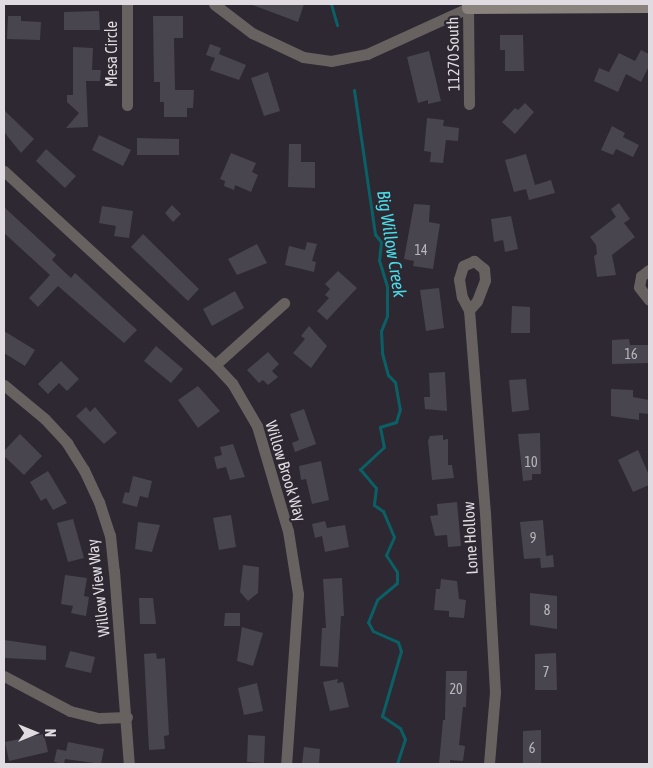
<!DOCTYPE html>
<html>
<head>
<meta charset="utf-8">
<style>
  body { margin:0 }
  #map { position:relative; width:653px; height:768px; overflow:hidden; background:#2d2831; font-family:"Asap Condensed",sans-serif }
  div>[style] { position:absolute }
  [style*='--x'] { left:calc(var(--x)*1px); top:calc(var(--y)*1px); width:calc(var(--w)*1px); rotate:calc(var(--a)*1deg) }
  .stream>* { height:3px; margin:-1.5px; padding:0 1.5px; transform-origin:1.5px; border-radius:1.5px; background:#0b6066 }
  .building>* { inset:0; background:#49454f }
  .street>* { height:11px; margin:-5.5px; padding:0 5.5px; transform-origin:5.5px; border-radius:5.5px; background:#67625f }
  .secondary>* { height:12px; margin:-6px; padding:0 6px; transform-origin:6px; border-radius:6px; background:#89827d }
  span { translate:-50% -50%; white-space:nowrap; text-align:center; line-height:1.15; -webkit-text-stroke:4.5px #2d2831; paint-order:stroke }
  .number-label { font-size:14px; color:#bab6bc }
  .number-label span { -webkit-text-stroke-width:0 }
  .street-label { font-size:16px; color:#dfdbe1 }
  .water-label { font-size:18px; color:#4adce7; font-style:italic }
  .frame { position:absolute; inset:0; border:5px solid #dfdbe1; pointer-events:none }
  .north { position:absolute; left:10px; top:708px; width:50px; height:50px; -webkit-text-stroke:4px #2d2831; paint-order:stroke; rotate:90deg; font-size:14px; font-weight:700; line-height:20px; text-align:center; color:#dfdbe1 }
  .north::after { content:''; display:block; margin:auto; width:18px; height:22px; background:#dfdbe1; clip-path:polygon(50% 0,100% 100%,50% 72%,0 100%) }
</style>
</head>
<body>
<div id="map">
  <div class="stream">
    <i style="--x:331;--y:4;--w:22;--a:74"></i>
    <i style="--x:354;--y:90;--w:146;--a:81.7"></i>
    <i style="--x:375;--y:234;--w:10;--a:53"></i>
    <i style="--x:381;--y:242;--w:18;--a:96"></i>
    <i style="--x:379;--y:260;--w:28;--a:73"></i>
    <i style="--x:387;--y:287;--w:29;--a:90"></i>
    <i style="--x:387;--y:316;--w:16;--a:112"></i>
    <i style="--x:381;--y:331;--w:22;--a:87"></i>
    <i style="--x:382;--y:353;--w:23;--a:75"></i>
    <i style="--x:388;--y:375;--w:10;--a:45"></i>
    <i style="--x:395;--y:382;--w:27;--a:80"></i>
    <i style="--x:400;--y:409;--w:14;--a:107"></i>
    <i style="--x:396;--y:422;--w:17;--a:163"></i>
    <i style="--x:380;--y:427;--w:20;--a:79"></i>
    <i style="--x:384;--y:447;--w:33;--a:137"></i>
    <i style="--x:360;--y:469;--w:25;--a:50"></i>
    <i style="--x:376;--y:488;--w:17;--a:97"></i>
    <i style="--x:374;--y:505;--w:11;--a:34"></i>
    <i style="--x:383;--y:511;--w:28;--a:67"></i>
    <i style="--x:394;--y:537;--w:20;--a:114"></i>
    <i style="--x:386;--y:555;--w:20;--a:57"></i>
    <i style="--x:397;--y:572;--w:11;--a:90"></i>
    <i style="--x:397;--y:583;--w:26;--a:140"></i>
    <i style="--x:377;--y:600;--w:24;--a:112"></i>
    <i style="--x:368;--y:622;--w:10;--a:61"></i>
    <i style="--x:373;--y:631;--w:27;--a:24"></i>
    <i style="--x:398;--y:642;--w:9;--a:72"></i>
    <i style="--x:401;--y:651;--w:68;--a:106.3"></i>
    <i style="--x:382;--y:716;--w:22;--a:34"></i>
    <i style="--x:400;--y:728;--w:12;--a:66"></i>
    <i style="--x:405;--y:739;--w:26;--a:108"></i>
  </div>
  <div class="building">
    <i style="clip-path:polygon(250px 4px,304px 4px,298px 22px)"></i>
    <i style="clip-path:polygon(99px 11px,100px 30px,64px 30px,64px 12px)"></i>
    <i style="clip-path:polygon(8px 16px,21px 16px,21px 21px,41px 22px,40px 40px,7px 39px)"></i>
    <i style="clip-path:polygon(153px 16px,183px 16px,183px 38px,174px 38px,175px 90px,194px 90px,193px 108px,187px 108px,187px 117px,164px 117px,164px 102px,160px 102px,160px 82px,154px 82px)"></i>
    <i style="clip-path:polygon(500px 35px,523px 35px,524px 71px,505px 71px,505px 50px,500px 50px)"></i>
    <i style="clip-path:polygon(210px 44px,221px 48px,219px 54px,246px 65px,239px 80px,210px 70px,215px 58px,206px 55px)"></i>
    <i style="clip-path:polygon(73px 47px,93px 48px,92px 70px,101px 70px,100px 81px,86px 81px,88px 127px,66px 128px,79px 113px,67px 102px,67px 95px,73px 95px)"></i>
    <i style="clip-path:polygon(641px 50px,649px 54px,649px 66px,641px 82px,626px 74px,618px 92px,594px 81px,599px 68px,609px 72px,619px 53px,635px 61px)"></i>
    <i style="clip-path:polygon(429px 51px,441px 101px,428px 104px,428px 100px,418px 103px,407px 57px)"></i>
    <i style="clip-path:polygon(268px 72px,280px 111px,264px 116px,251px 78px)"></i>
    <i style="clip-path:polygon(525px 103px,534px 112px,515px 134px,502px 122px,515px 108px,518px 110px)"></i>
    <i style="clip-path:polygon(4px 110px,34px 139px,21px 153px,4px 132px)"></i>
    <i style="clip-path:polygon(427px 118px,444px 120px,443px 126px,459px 128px,458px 141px,446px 140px,443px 163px,430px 162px,431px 152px,424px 151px)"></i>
    <i style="clip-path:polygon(612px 126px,625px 133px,623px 137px,639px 145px,633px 157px,616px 149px,613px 155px,601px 150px)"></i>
    <i style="clip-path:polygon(99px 135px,131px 150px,123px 166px,92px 150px)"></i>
    <i style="clip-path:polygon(137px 138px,179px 139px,179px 155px,137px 155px)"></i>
    <i style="clip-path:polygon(289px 144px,301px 144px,301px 162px,315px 162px,315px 188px,288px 187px)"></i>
    <i style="clip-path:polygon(46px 149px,76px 176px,65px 188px,36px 161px)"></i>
    <i style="clip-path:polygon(231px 153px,256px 163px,252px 172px,258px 175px,251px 192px,235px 185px,234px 190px,224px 186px,225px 181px,220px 179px)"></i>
    <i style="clip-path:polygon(526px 154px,535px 185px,551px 180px,555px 193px,529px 200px,526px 189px,514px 192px,505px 160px)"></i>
    <i style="clip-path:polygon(619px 203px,630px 219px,624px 223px,635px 237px,612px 255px,616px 275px,597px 277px,594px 256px,597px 254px,596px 245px,590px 237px,616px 217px,611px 209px)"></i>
    <i style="clip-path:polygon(414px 204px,430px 205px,429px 222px,440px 224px,433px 269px,413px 266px,414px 261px,404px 259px)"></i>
    <i style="clip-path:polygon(172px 205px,181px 214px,173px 222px,165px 213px)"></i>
    <i style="clip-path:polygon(102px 206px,133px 211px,129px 238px,114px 236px,116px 226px,99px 223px)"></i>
    <i style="clip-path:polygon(4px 207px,56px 255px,52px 260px,71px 278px,75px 273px,137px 330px,124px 343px,58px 286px,38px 307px,29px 298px,50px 275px,4px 233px)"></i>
    <i style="clip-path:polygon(511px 216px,518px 249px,505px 252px,503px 240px,494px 242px,491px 219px)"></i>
    <i style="clip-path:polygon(143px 234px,199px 289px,188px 301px,131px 247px)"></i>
    <i style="clip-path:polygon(307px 242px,317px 244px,312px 261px,316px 262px,314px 272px,285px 265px,289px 246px,305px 250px)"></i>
    <i style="clip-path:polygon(257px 244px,267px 263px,237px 275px,228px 259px)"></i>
    <i style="clip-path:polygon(338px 271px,357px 288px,327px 320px,317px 311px,329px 298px,325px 295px,330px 289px,325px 284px)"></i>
    <i style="clip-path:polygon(439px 288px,444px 328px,426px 331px,420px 290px)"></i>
    <i style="clip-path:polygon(235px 291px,244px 308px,212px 326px,203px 309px)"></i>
    <i style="clip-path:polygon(512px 306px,530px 307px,530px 333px,511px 333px)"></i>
    <i style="clip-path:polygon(309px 326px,327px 346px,311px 368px,293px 353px,305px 339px,301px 336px)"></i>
    <i style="clip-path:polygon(4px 331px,35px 350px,25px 366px,4px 353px)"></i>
    <i style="clip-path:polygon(629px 339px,630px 345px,649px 345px,649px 363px,612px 364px,612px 340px)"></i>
    <i style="clip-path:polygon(156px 346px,183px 369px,171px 383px,144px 361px)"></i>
    <i style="clip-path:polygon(268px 352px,279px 364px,272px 371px,278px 377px,268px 385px,263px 380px,259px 383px,247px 370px)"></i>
    <i style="clip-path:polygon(61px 361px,79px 379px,67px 391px,59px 383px,48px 394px,38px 384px)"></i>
    <i style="clip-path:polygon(445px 372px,447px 411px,425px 409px,424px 397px,430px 397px,429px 373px)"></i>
    <i style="clip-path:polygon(526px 379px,529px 410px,512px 412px,509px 380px)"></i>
    <i style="clip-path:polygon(198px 386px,220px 411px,198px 428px,178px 400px)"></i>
    <i style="clip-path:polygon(611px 389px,633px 390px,633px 397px,649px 400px,649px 414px,639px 413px,639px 420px,611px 416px)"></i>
    <i style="clip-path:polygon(86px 407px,90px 412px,95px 407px,117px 433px,104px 444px,76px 416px)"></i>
    <i style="clip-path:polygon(304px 409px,316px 444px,295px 452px,292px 443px,299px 440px,290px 414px)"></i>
    <i style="clip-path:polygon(540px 433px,541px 474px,532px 474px,532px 480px,523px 481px,518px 434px)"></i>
    <i style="clip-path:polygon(20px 434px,42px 456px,24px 475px,4px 456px,4px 451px)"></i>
    <i style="clip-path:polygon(443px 435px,443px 440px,448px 439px,448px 465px,452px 465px,454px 478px,432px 480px,428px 441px,430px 436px)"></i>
    <i style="clip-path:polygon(233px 444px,245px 477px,230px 480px,226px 467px,217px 469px,214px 457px,222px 455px,220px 447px)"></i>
    <i style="clip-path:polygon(638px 450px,649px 475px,649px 485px,633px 492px,618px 460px)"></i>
    <i style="clip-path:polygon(321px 461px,329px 500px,312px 504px,306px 479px,301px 480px,299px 466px)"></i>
    <i style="clip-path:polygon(48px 471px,67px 503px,53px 510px,46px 498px,41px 501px,30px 482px)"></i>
    <i style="clip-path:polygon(133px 476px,152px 481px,148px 498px,140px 496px,137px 507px,122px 503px,125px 492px,129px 493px)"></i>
    <i style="clip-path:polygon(457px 502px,461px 546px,448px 547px,447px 535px,435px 536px,430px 516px,438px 515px,437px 504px)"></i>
    <i style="clip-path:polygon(231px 515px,236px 547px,219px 550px,213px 518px)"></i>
    <i style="clip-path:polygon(73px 519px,84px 558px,68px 562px,57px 523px)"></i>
    <i style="clip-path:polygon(543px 520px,546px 556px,553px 555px,554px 567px,541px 568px,540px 558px,524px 559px,520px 522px)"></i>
    <i style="clip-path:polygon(325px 521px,327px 528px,345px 525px,349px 547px,325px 552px,322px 536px,315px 538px,312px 524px)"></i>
    <i style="clip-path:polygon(138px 522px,160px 525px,152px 552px,135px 549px)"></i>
    <i style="clip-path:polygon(243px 565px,259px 567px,258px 593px,248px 601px,240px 592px)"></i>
    <i style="clip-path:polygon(65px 575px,87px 578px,84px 596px,89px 597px,86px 616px,71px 613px,73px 606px,61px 604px)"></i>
    <i style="clip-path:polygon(342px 578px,344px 616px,341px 616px,338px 667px,320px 666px,322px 628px,326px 628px,323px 579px)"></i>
    <i style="clip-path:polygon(441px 579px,457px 581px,459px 599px,466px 600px,464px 618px,449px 617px,449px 611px,434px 610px,436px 589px,440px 589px)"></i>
    <i style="clip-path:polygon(530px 593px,557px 596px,557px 629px,530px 625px)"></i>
    <i style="clip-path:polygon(139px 598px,153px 598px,156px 624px,140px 624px)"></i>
    <i style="clip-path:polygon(225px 613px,240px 613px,240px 626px,224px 626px)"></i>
    <i style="clip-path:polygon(242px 627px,263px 633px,253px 666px,237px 661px)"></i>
    <i style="clip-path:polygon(4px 640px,46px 646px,46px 660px,4px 658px)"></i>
    <i style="clip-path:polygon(70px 651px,95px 657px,91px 673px,65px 667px)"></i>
    <i style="clip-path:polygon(156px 653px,157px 659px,165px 658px,169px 735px,164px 736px,165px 749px,149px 750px,144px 654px)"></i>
    <i style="clip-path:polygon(556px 653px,557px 690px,535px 690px,535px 654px)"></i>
    <i style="clip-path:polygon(446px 671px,467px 671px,466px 707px,463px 707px,459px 745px,465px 746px,463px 761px,450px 760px,450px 764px,439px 764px,443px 720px,445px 720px)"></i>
    <i style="clip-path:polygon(338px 679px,337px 683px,343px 682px,349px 707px,330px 711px,323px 682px)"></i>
    <i style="clip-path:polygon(257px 683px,263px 711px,244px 715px,238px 688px)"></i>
    <i style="clip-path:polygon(541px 730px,541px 764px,523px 764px,523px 731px)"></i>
    <i style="clip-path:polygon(44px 734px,48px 752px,9px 761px,5px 742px)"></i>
    <i style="clip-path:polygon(248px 735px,265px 736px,264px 763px,247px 762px)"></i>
    <i style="clip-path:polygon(68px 742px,104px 749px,101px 764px,65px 759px,64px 764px,54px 762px,57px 749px,66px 751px)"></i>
    <i style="clip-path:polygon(304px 747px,320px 749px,319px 764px,302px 764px)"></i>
  </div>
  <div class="street">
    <i style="--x:127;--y:4;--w:101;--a:90"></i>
    <i style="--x:214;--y:4;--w:48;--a:37.3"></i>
    <i style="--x:252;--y:33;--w:56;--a:25.2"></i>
    <i style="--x:303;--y:57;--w:28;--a:8"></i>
    <i style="--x:331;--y:61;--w:37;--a:-11"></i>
    <i style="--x:367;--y:54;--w:111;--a:-24.5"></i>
    <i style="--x:468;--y:8;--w:96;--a:89.4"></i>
    <i style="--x:4;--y:171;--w:287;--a:42.6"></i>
    <i style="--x:215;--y:365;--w:25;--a:47"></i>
    <i style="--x:232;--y:383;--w:50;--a:59.8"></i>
    <i style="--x:257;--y:426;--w:109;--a:73.6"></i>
    <i style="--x:288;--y:531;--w:64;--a:81"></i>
    <i style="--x:298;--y:594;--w:170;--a:94"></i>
    <i style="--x:649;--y:270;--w:10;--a:143"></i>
    <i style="--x:641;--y:276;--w:11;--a:100"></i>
    <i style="--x:639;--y:287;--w:16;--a:52"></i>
    <i style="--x:469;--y:310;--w:12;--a:-48"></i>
    <i style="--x:477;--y:301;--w:22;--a:-69"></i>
    <i style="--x:485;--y:280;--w:11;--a:-95"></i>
    <i style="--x:484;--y:269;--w:13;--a:-141"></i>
    <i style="--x:474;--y:261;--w:12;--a:156"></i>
    <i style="--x:463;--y:266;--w:14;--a:107"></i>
    <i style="--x:459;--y:279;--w:18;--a:81"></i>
    <i style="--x:462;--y:297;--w:15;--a:62"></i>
    <i style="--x:469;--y:310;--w:204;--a:85.5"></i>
    <i style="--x:485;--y:513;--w:179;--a:86.8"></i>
    <i style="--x:495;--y:692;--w:72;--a:94.8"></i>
    <i style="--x:215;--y:365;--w:93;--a:-41.9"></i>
    <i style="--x:4;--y:385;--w:53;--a:39.7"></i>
    <i style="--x:45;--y:419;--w:33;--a:47"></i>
    <i style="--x:67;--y:443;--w:32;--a:58"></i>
    <i style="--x:84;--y:470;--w:35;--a:65"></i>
    <i style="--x:99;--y:502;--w:35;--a:72"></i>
    <i style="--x:110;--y:535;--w:36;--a:84"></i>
    <i style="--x:114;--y:571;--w:194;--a:85.6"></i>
    <i style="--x:4;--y:676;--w:75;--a:27.9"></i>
    <i style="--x:70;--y:711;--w:30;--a:14"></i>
    <i style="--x:99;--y:718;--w:28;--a:-2"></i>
  </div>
  <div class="secondary">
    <i style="--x:468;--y:4;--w:4;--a:90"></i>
    <i style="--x:468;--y:8;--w:181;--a:-0.3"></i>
  </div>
  <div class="number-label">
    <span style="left:421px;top:250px">14</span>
    <span style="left:631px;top:354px">16</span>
    <span style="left:531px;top:462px">10</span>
    <span style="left:533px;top:538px">9</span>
    <span style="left:547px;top:610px">8</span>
    <span style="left:546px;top:672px">7</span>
    <span style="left:456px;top:689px">20</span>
    <span style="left:532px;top:748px">6</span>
  </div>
  <div class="street-label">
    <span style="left:111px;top:54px;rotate:-90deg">Mesa Circle</span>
    <span style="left:453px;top:54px;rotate:-91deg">11270 South</span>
    <span style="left:286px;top:471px;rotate:73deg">Willow Brook Way</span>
    <span style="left:470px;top:538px;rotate:-93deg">Lone Hollow</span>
    <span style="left:98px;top:588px;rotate:-97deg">Willow View Way</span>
  </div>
  <div class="water-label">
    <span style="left:391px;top:244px;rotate:81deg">Big Willow Creek</span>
  </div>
  <div class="frame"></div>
  <div class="north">N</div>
</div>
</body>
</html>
